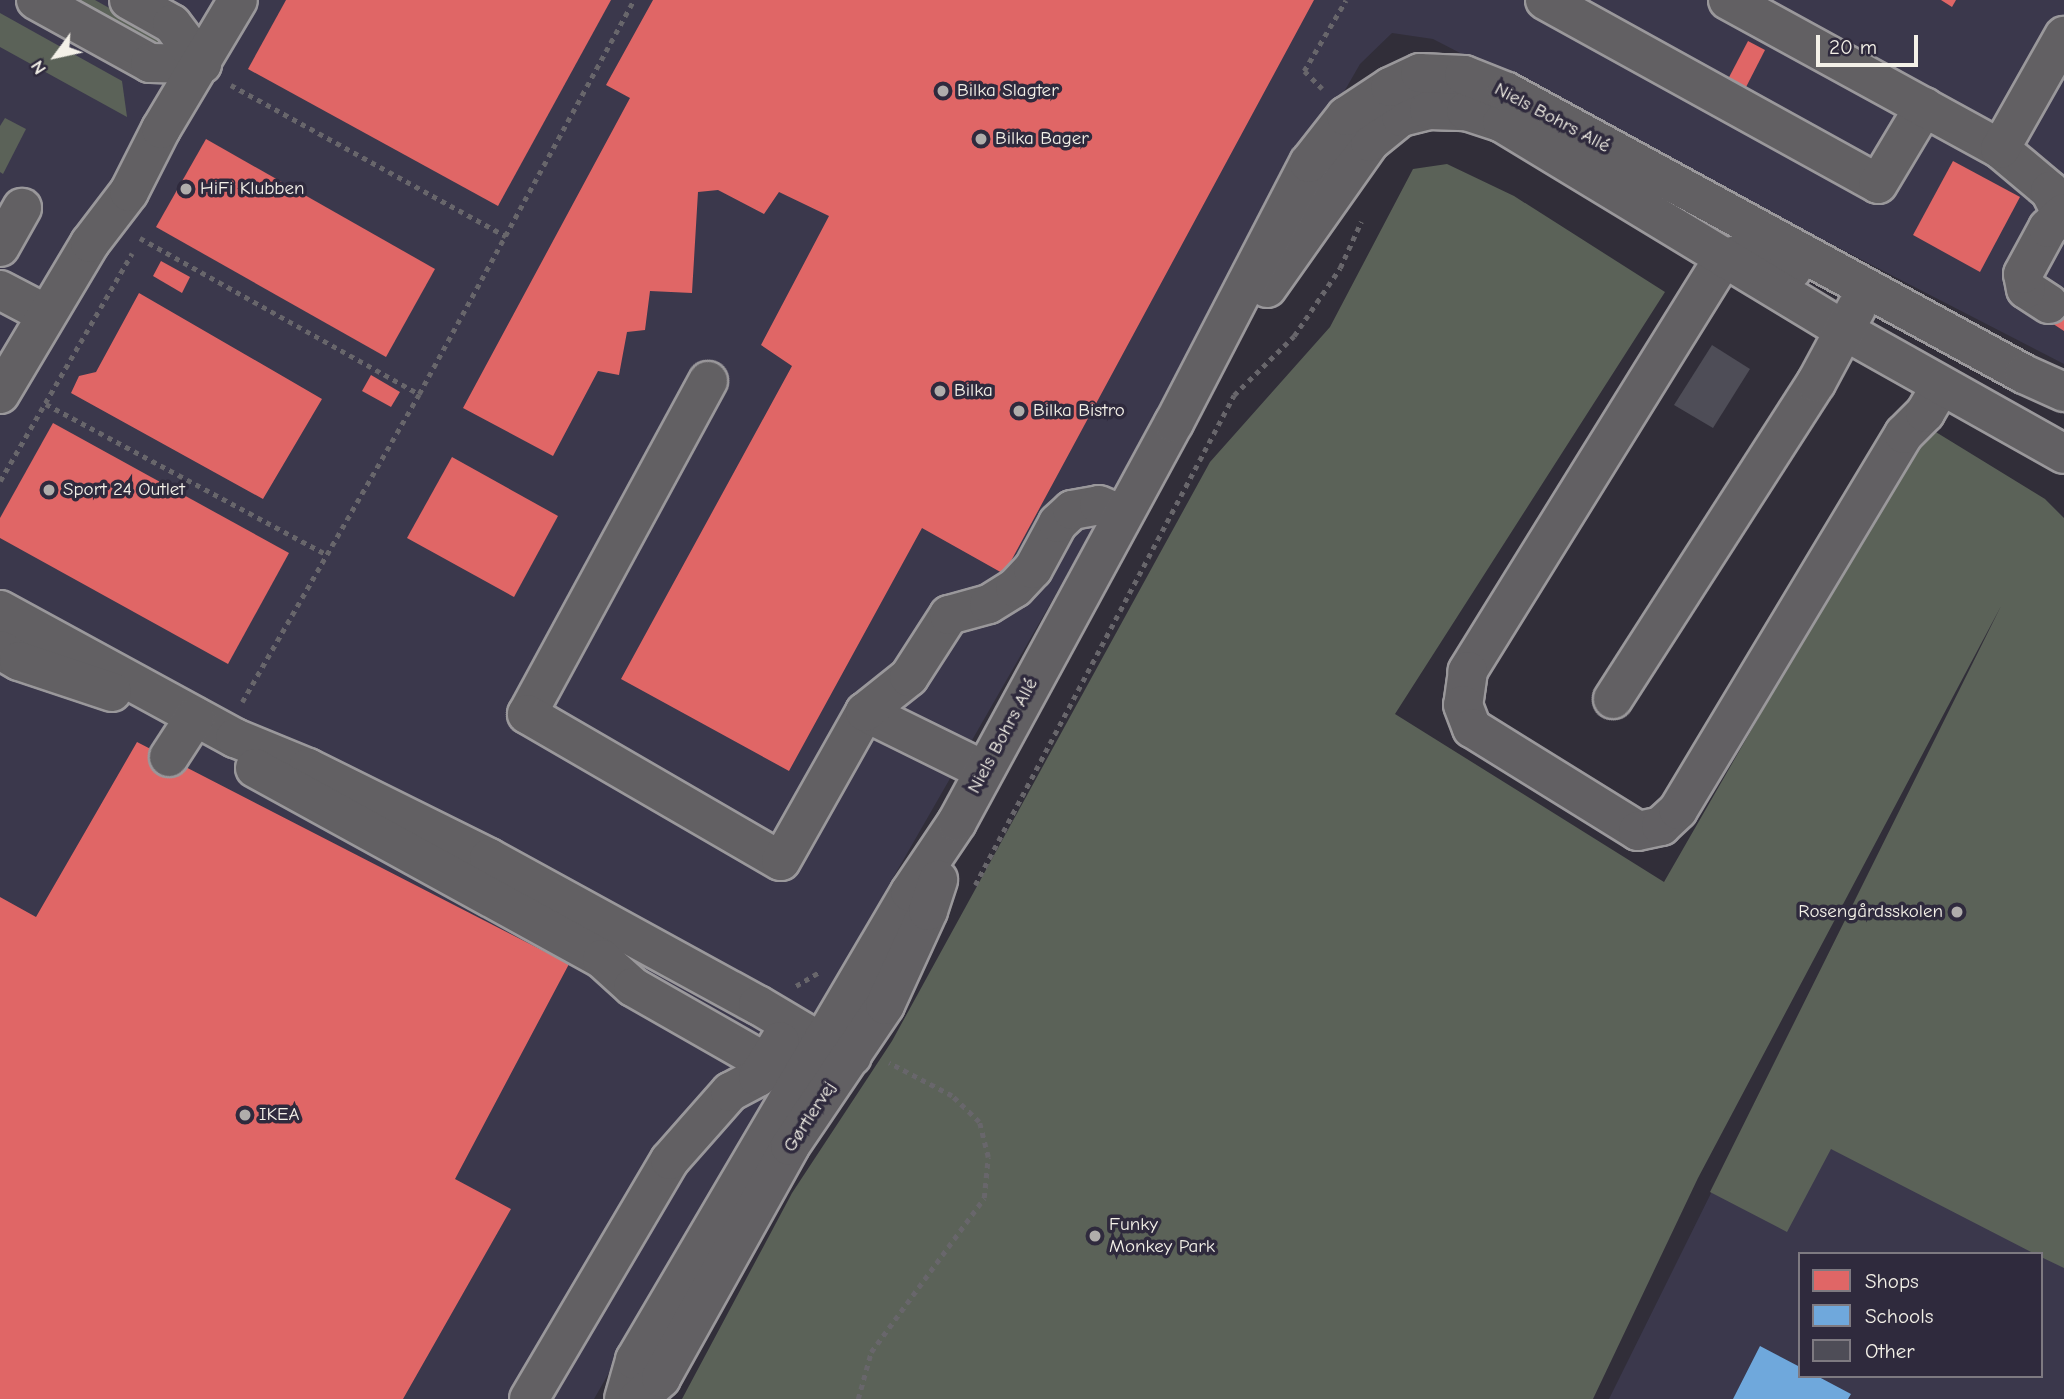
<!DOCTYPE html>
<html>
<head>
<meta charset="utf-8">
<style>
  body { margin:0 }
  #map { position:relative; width:2064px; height:1399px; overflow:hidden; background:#312e39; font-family:"Comic Neue",sans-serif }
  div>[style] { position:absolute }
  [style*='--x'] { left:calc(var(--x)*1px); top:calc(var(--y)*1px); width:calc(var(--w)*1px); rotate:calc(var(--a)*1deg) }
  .built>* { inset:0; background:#3b384c }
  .green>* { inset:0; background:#5b6258 }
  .shops>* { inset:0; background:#e06666 }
  .schools>* { inset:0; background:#6fa8dc }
  .building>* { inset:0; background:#4e4d57 }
  .path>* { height:4.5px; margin-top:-2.25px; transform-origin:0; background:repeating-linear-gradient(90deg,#68666b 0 5px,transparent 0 10px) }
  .roads { filter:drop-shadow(2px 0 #9a989b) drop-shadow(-2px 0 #9a989b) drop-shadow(0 2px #9a989b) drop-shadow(0 -2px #9a989b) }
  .minor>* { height:38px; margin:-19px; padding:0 19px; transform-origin:19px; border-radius:19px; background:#626063 }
  .dots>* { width:19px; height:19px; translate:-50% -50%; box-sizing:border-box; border:4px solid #2f2a3d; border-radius:50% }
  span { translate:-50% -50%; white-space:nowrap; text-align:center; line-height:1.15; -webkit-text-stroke:7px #2f2a3d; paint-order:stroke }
  .poi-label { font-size:19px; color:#f4f1e8 }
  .left { translate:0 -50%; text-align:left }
  .right { translate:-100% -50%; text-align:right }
  .street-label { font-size:19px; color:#f4f1e8 }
  .legend { position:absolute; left:1798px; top:1252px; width:245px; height:126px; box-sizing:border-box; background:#2f2a3d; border:2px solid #7e7a81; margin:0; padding:9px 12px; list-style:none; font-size:21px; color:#f4f1e8 }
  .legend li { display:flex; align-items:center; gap:14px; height:35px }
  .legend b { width:35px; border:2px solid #7e7a81 }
  .north { position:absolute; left:21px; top:21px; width:70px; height:70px; -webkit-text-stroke:5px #2f2a3d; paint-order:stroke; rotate:237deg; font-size:19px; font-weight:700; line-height:28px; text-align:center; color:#f4f1e8 }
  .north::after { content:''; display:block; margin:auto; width:24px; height:32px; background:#f4f1e8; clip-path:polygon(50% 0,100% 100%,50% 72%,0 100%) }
  .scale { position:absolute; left:1816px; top:35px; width:102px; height:32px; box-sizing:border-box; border:4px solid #f4f1e8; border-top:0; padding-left:9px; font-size:21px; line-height:24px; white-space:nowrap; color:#f4f1e8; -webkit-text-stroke:5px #2f2a3d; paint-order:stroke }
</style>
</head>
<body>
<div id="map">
  <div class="built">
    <i style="clip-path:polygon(0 0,2064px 0,2064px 364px,1433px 39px,1392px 33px,1360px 64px,594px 1399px,0 1399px)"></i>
    <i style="clip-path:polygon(evenodd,2064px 556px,2064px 1399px,1609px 1399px,2020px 570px,2064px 556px,1800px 1254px,2041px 1254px,2041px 1376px,1800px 1376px,1800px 1254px)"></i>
  </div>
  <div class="green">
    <i style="clip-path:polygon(75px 0,95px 0,159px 36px,162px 42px,154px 43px)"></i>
    <i style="clip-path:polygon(0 13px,122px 81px,127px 117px,0 47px)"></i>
    <i style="clip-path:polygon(5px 118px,26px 129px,3px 174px,0 172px,0 126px)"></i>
    <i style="clip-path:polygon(1447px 164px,1514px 196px,1665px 292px,1395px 714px,1664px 882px,1926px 426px,2045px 499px,2064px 518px,2064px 1268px,2041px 1257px,2041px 1254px,2035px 1254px,1831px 1149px,1787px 1232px,1710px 1192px,2001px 606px,1698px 1178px,1593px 1399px,682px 1399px,792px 1193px,892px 1041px,1210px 462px,1330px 327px,1413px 169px)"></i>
  </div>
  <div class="shops">
    <i style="clip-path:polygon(286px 0,611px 0,498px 206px,248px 69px)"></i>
    <i style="clip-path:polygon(653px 0,1314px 0,1004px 574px,922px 528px,789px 771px,621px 679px,792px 366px,761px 345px,829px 216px,779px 192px,764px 214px,718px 190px,698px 192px,692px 293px,650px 291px,645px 330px,627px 332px,619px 375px,598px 371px,553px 456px,463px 408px,630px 98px,606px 85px)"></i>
    <i style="clip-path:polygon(1941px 0,1956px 0,1952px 7px)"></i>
    <i style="clip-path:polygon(1748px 41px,1765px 50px,1743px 93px,1726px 83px)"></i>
    <i style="clip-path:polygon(206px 139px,435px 269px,386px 357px,156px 227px)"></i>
    <i style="clip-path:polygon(1953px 161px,2020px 197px,1980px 272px,1913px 235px)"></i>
    <i style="clip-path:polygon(161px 261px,190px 277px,182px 293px,153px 276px)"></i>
    <i style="clip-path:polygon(139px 293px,322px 399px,263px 499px,71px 393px,79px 376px,96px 372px)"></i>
    <i style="clip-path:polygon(2064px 294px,2064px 331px,2041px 316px)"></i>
    <i style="clip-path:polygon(371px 375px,400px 392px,391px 407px,362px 391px)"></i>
    <i style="clip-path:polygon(53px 423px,289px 553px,228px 664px,0 538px,0 518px)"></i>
    <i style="clip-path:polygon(452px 457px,558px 516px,514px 597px,407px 538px)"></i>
    <i style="clip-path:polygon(137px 742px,569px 964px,455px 1179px,511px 1209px,403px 1399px,0 1399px,0 897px,36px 917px)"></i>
  </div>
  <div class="schools">
    <i style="clip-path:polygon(1760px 1346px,1800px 1367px,1800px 1376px,1817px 1376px,1851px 1394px,1848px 1399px,1733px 1399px)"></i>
  </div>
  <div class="building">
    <i style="clip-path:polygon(1712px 345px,1750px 369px,1713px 428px,1674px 405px)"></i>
  </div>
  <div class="path">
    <i style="--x:231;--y:85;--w:314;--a:28.8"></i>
    <i style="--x:1322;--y:89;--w:25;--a:-135"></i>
    <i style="--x:1304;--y:71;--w:82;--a:-59.4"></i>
    <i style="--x:140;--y:238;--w:320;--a:29.2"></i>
    <i style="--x:46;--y:404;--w:318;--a:28.2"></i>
    <i style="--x:0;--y:481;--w:263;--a:-59.9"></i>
    <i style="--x:242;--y:702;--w:355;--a:-60.1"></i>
    <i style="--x:419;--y:394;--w:449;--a:-61.4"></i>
    <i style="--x:975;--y:885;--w:554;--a:-62.14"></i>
    <i style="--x:1234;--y:395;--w:84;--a:-44.5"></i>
    <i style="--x:1294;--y:336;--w:82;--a:-55.9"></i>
    <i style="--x:1340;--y:268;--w:51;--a:-65.5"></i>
    <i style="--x:796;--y:986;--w:27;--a:-31"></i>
    <i style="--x:858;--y:1399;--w:49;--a:-74.5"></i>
    <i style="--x:871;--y:1352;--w:191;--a:-53.7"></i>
    <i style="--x:984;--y:1198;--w:41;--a:-84.4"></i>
    <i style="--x:988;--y:1157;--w:36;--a:-104"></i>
    <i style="--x:979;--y:1122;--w:37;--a:-136"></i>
    <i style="--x:952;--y:1096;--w:71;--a:-152.4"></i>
  </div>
  <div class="roads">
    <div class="minor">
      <i style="--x:36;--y:0;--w:130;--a:28.9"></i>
      <i style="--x:150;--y:63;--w:52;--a:1.1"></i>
      <i style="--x:129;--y:0;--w:49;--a:29.2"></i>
      <i style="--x:172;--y:24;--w:50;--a:53.1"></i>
      <i style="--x:1545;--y:0;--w:380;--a:28.9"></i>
      <i style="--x:1878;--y:184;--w:90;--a:-59.1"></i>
      <i style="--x:1728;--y:0;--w:310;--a:28.7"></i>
      <i style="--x:2000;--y:149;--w:65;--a:40"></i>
      <i style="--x:2050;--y:191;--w:31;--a:63"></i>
      <i style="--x:2000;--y:149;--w:130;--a:-60.5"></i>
      <i style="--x:0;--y:247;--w:45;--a:-60.6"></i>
      <i style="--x:1792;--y:270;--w:43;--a:-152.2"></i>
      <i style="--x:1754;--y:250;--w:32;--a:164"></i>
      <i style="--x:1723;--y:259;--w:485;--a:121.8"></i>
      <i style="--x:1468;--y:671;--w:34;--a:98"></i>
      <i style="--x:1463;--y:705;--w:25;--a:69"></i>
      <i style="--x:1472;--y:728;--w:195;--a:31.8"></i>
      <i style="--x:1638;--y:831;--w:24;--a:-12"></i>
      <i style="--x:1661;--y:826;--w:23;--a:-43"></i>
      <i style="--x:1678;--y:810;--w:439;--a:-59"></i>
      <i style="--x:1904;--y:434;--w:30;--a:-45"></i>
      <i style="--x:1925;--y:413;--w:30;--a:-60"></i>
      <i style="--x:1267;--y:288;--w:179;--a:-54.8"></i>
      <i style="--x:1370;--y:142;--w:40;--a:-39"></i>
      <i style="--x:1401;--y:117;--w:29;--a:-14"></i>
      <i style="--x:1429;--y:110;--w:37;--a:2"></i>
      <i style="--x:1466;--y:111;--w:38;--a:18"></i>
      <i style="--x:1502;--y:123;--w:401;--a:31.2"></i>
      <i style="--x:1845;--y:331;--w:251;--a:29.3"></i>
      <i style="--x:0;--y:290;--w:52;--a:27.6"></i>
      <i style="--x:2049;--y:304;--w:27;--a:-147"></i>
      <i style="--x:2026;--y:289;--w:15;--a:-101"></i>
      <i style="--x:2023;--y:274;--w:52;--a:-61.5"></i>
      <i style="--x:2048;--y:228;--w:22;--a:-43"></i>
      <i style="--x:708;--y:381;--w:379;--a:118.5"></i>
      <i style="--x:527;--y:714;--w:293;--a:30.1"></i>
      <i style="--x:781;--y:861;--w:171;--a:-60.6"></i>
      <i style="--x:865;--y:712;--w:131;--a:26.2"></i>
      <i style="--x:0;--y:394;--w:176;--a:-59.2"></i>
      <i style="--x:90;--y:243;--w:64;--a:-52.6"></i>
      <i style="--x:129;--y:192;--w:71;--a:-63.1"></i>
      <i style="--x:161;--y:129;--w:150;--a:-59.2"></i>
      <i style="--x:0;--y:610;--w:268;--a:28.6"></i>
      <i style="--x:235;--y:738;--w:79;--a:22.3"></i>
      <i style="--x:308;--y:768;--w:202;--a:26.4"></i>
      <i style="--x:489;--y:858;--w:307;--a:28.7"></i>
      <i style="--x:758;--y:1005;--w:72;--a:30.8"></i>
      <i style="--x:820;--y:1042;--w:35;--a:24"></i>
      <i style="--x:0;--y:650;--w:22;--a:30"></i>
      <i style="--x:19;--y:661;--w:98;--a:18.4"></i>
      <i style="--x:1613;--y:699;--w:376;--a:-57.3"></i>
      <i style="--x:1816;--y:383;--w:86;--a:-61.7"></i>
      <i style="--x:865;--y:712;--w:56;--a:-38.5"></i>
      <i style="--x:909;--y:677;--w:74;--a:-57.2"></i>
      <i style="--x:949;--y:615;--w:41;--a:-15.4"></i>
      <i style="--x:989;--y:604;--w:31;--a:-32"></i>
      <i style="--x:1015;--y:588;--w:26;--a:-47"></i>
      <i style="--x:1033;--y:569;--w:52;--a:-61.5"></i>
      <i style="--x:1058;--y:523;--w:19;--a:-43"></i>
      <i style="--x:1072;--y:510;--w:27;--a:-10"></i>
      <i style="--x:1099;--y:505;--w:26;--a:23"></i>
      <i style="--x:169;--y:757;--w:48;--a:-57"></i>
      <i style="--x:255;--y:768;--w:396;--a:28.8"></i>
      <i style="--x:602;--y:959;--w:42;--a:42.1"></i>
      <i style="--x:633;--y:987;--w:218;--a:29.7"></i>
      <i style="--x:529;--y:1399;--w:277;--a:-59.5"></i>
      <i style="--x:670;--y:1160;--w:91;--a:-48.6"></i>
      <i style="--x:730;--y:1092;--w:32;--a:-28"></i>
      <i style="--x:758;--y:1077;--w:42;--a:-58.6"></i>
      <i style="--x:624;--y:1399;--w:41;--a:-74.2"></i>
      <i style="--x:635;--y:1360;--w:543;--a:-59.56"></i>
      <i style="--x:910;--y:892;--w:84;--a:-56.1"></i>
      <i style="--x:957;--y:822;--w:454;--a:-61.5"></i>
      <i style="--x:1174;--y:423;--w:293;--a:-62.6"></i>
      <i style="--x:1309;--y:163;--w:60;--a:-51.8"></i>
      <i style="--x:1346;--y:116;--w:53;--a:-33.4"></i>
      <i style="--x:1390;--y:87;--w:33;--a:-25"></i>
      <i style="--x:1420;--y:73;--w:44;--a:2.6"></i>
      <i style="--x:1464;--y:75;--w:46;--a:21.6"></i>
      <i style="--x:1507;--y:92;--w:589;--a:28.61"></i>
      <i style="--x:2024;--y:374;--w:44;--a:24.2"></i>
      <i style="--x:638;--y:1399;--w:31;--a:-42"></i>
      <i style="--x:661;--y:1378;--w:265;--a:-60.9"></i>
      <i style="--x:790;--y:1146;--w:170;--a:-56"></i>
      <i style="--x:885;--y:1005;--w:103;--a:-65.4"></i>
      <i style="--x:928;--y:911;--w:33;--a:-72"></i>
    </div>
  </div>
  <div class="dots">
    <i style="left:943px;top:91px;background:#b0adab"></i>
    <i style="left:981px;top:139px;background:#b0adab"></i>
    <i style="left:186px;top:189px;background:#b0adab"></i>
    <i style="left:940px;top:391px;background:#b0adab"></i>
    <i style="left:1019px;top:411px;background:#b0adab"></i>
    <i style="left:49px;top:490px;background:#b0adab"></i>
    <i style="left:1957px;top:912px;background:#b0adab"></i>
    <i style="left:245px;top:1115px;background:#b0adab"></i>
    <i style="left:1095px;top:1236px;background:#b0adab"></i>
  </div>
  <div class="poi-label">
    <span class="left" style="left:957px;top:91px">Bilka Slagter</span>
    <span class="left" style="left:995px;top:139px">Bilka Bager</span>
    <span class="left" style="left:200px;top:189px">HiFi Klubben</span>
    <span class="left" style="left:954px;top:391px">Bilka</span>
    <span class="left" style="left:1033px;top:411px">Bilka Bistro</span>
    <span class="left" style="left:63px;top:490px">Sport 24 Outlet</span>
    <span class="right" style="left:1943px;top:912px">Rosengårdsskolen</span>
    <span class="left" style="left:259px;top:1115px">IKEA</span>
    <span class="left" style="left:1109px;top:1236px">Funky<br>Monkey Park</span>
  </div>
  <div class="street-label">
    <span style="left:1552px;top:118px;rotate:28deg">Niels Bohrs Allé</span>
    <span style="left:1003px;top:736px;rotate:-62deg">Niels Bohrs Allé</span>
    <span style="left:810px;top:1117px;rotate:-57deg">Gørtlervej</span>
  </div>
  <ul class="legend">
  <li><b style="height:19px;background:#e06666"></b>Shops</li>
  <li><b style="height:19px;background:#6fa8dc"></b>Schools</li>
  <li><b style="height:19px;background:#4e4d57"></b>Other</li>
  </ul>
  <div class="north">N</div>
  <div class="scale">20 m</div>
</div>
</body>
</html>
